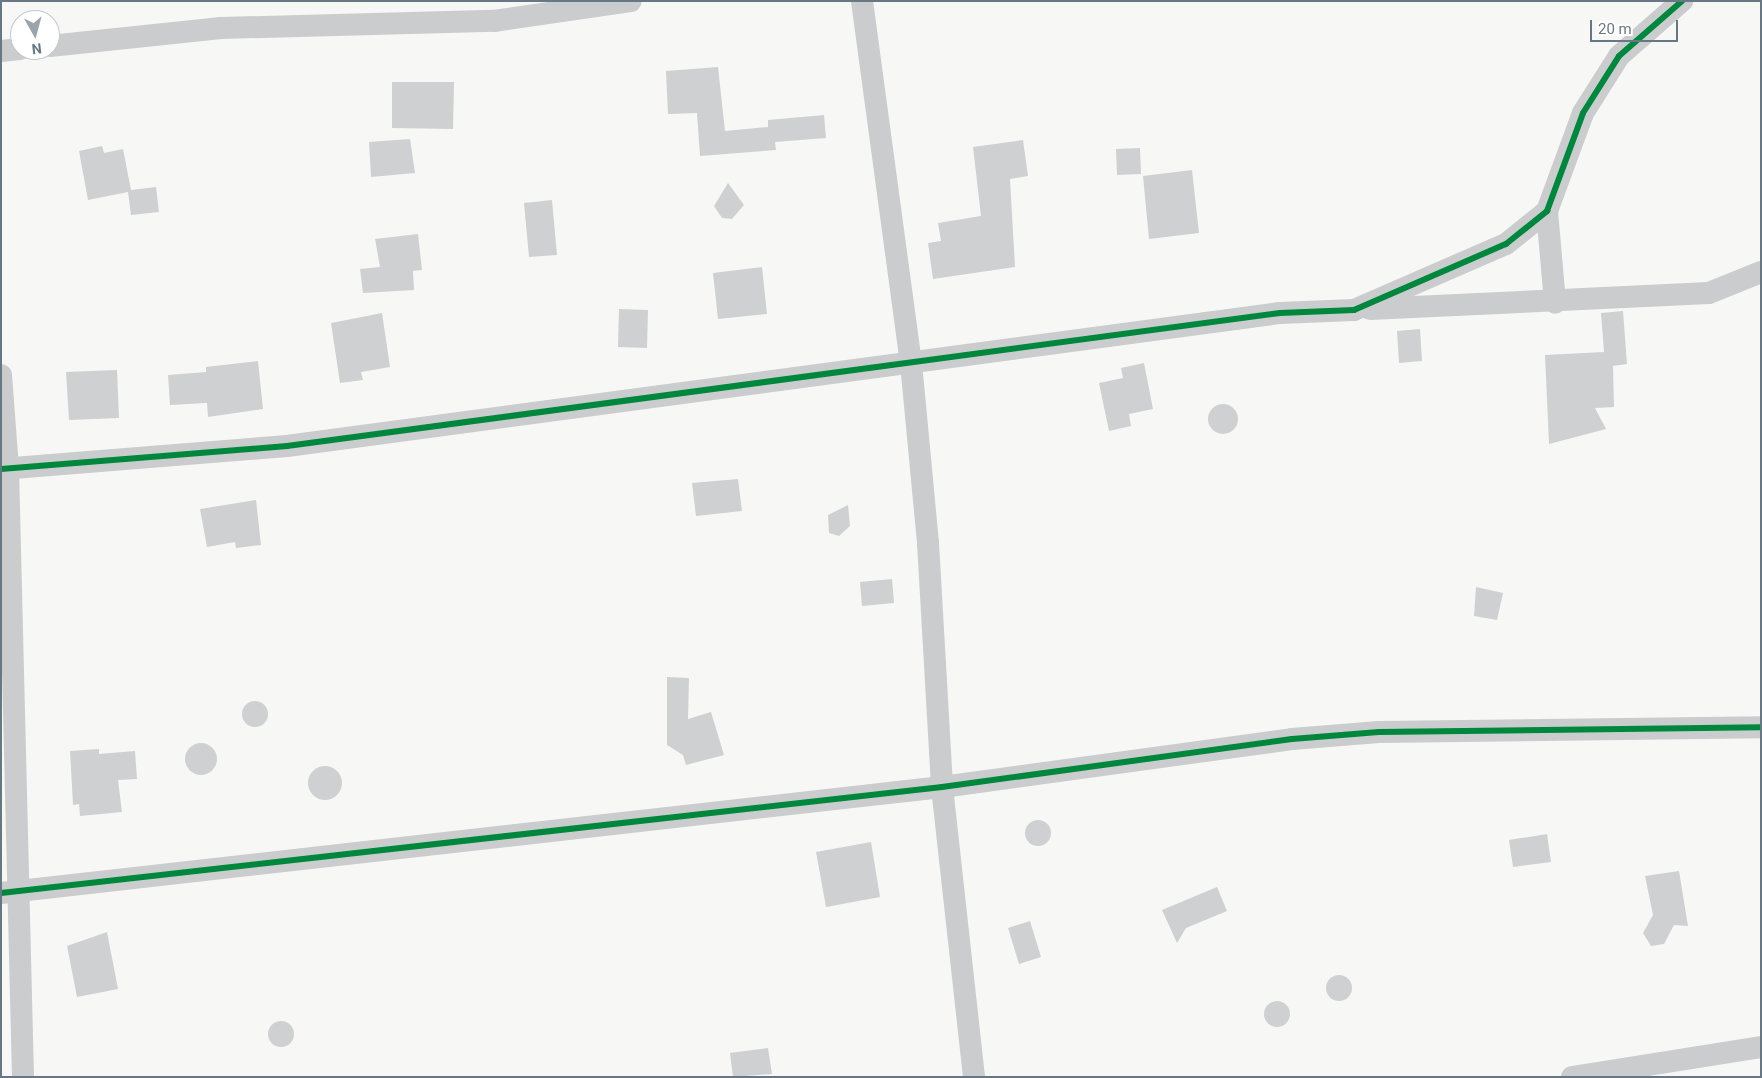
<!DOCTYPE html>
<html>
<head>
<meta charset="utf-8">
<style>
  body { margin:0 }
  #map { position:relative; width:1762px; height:1078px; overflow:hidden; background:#f7f7f6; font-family:Roboto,sans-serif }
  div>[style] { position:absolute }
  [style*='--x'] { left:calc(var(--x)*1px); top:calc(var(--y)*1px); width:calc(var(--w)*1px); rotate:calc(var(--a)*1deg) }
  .building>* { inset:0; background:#cfd0d1 }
  .round { border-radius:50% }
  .street>* { height:22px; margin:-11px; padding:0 11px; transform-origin:11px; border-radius:11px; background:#cbcccd }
  .cycleway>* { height:6px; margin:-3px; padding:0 3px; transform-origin:3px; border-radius:3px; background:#00873e }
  span { translate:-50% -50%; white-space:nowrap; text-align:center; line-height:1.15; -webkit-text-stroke:5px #fff; paint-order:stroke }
  .frame { position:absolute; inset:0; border:2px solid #687784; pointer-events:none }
  .north { position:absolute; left:10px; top:10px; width:50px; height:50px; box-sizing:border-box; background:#fff; border:1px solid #c3c9ce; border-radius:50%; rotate:173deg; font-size:14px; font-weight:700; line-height:20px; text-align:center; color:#687784 }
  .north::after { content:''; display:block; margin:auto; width:18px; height:22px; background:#9aa4ac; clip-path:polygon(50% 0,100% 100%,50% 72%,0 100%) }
  .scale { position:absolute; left:1590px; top:20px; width:88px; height:22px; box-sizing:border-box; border:2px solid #687784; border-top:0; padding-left:6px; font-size:15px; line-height:18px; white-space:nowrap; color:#687784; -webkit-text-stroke:4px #fff; paint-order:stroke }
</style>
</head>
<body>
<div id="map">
  <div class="building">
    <i style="clip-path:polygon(718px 67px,725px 131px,768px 127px,768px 120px,824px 115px,826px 138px,775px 142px,776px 150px,700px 156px,697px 113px,668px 114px,666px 71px)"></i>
    <i style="clip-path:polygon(392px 82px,454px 82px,453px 129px,392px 128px)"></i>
    <i style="clip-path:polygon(410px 139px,415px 173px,371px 177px,369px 142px)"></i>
    <i style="clip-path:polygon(1023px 140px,1028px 176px,1010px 179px,1015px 267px,933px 279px,928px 243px,941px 241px,938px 223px,981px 216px,973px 147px)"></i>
    <i style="clip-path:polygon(102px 146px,104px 153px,123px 149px,131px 190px,156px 187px,159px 212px,131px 215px,128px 192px,88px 200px,79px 151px)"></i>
    <i style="clip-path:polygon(1140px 148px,1141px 174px,1117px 175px,1116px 149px)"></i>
    <i style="clip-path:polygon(1192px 170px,1199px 233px,1149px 239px,1143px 176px)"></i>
    <i style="clip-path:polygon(728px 183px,744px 205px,732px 219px,722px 218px,714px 206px)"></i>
    <i style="clip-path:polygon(552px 200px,557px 255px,529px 257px,524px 203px)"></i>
    <i style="clip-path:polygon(418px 234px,422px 270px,413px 271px,414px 290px,363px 293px,360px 269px,380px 267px,375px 239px)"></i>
    <i style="clip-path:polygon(762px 267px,767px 314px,718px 319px,713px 273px)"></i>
    <i style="clip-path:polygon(619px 309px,648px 310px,647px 348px,618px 347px)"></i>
    <i style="clip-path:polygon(1623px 311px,1627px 364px,1613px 366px,1614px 407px,1595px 408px,1606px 429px,1549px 444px,1545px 355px,1604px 352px,1601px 313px)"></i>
    <i style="clip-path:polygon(382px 313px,390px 367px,361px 372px,363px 380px,340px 383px,331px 323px)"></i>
    <i style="clip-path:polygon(1420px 329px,1422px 361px,1399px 363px,1397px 331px)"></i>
    <i style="clip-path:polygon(258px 361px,263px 409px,208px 417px,207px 403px,170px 405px,168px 375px,206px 372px,206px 367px)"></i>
    <i style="clip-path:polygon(1144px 363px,1153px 409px,1129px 414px,1131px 426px,1109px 431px,1099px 383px,1123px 378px,1121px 368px)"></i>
    <i style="clip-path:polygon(117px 370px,119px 418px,69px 420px,66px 372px)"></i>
    <i class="round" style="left:1208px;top:404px;width:30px;height:30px"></i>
    <i style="clip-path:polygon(738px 479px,742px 511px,696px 516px,692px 483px)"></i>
    <i style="clip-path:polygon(256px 500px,261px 545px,236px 548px,235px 542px,207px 547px,200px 509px)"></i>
    <i style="clip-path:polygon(848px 505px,850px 526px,839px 536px,829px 533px,828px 515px)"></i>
    <i style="clip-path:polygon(892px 579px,894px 603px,862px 606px,860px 582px)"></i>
    <i style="clip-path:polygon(1476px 587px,1503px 593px,1497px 620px,1474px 616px)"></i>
    <i style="clip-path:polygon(667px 677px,689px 678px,688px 719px,711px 712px,724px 755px,686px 765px,683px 755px,667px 745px)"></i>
    <i class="round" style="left:242px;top:701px;width:26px;height:26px"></i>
    <i class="round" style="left:185px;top:743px;width:32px;height:32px"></i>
    <i style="clip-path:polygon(99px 749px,99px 754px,135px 751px,137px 779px,118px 780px,122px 812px,80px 816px,79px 804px,73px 805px,70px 751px)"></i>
    <i class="round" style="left:308px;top:766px;width:34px;height:34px"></i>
    <i class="round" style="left:1025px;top:820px;width:26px;height:26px"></i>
    <i style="clip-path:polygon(1547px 834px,1551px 862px,1513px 867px,1509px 840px)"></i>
    <i style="clip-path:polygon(871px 842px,880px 897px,826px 907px,816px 852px)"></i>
    <i style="clip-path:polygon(1679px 871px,1688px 926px,1674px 925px,1664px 944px,1651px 946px,1643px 933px,1653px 915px,1645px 876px)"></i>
    <i style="clip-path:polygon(1217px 887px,1227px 911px,1186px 928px,1177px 943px,1162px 910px)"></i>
    <i style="clip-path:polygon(1030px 921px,1041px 957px,1019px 964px,1008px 928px)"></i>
    <i style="clip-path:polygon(107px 932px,118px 989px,77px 997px,67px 946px)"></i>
    <i class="round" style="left:1326px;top:975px;width:26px;height:26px"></i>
    <i class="round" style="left:1264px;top:1001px;width:26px;height:26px"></i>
    <i class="round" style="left:268px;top:1021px;width:26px;height:26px"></i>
    <i style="clip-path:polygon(768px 1048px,772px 1074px,733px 1077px,730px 1053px)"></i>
  </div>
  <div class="street">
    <i style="--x:862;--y:1;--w:365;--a:82.3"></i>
    <i style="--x:911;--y:363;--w:181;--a:84.6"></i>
    <i style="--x:928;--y:543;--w:244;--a:86.7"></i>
    <i style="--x:942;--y:787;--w:292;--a:83.7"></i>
    <i style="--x:50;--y:46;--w:172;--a:-6"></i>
    <i style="--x:221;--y:28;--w:273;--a:-1.5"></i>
    <i style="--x:494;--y:21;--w:138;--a:-8.3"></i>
    <i style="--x:1;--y:51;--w:19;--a:-6"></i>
    <i style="--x:1547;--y:211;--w:92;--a:85"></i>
    <i style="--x:1370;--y:309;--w:339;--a:-2.7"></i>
    <i style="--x:1709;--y:293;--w:56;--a:-22"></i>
    <i style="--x:1;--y:375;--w:93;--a:85.7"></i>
    <i style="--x:8;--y:468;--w:609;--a:88.59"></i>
    <i style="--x:1;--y:469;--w:287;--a:-4.6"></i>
    <i style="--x:287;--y:446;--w:1002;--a:-7.63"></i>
    <i style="--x:1280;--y:313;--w:74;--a:-2.3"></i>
    <i style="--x:1354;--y:310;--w:166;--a:-23.5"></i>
    <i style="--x:1506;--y:244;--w:53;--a:-38.8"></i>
    <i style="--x:1547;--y:211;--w:104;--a:-69.8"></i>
    <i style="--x:1583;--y:113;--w:67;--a:-57.7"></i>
    <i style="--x:1619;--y:56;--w:84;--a:-41.1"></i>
    <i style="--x:1;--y:893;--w:947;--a:-6.43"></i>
    <i style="--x:942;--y:787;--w:353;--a:-7.8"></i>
    <i style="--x:1292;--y:739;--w:87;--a:-4.6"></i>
    <i style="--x:1379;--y:732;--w:382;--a:-0.7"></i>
    <i style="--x:1572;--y:1077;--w:191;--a:-9"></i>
  </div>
  <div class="cycleway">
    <i style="--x:1;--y:469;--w:287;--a:-4.6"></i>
    <i style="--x:287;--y:446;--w:1002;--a:-7.63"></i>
    <i style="--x:1280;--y:313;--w:74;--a:-2.3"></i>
    <i style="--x:1354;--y:310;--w:166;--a:-23.5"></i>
    <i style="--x:1506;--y:244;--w:53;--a:-38.8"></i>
    <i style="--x:1547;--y:211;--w:104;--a:-69.8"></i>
    <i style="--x:1583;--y:113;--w:67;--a:-57.7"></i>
    <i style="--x:1619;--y:56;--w:84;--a:-41.1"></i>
    <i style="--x:1;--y:893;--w:947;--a:-6.43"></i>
    <i style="--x:942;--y:787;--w:353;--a:-7.8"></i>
    <i style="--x:1292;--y:739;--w:87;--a:-4.6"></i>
    <i style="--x:1379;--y:732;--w:382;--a:-0.7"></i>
  </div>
  <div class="frame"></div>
  <div class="north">N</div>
  <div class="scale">20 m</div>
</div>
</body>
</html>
